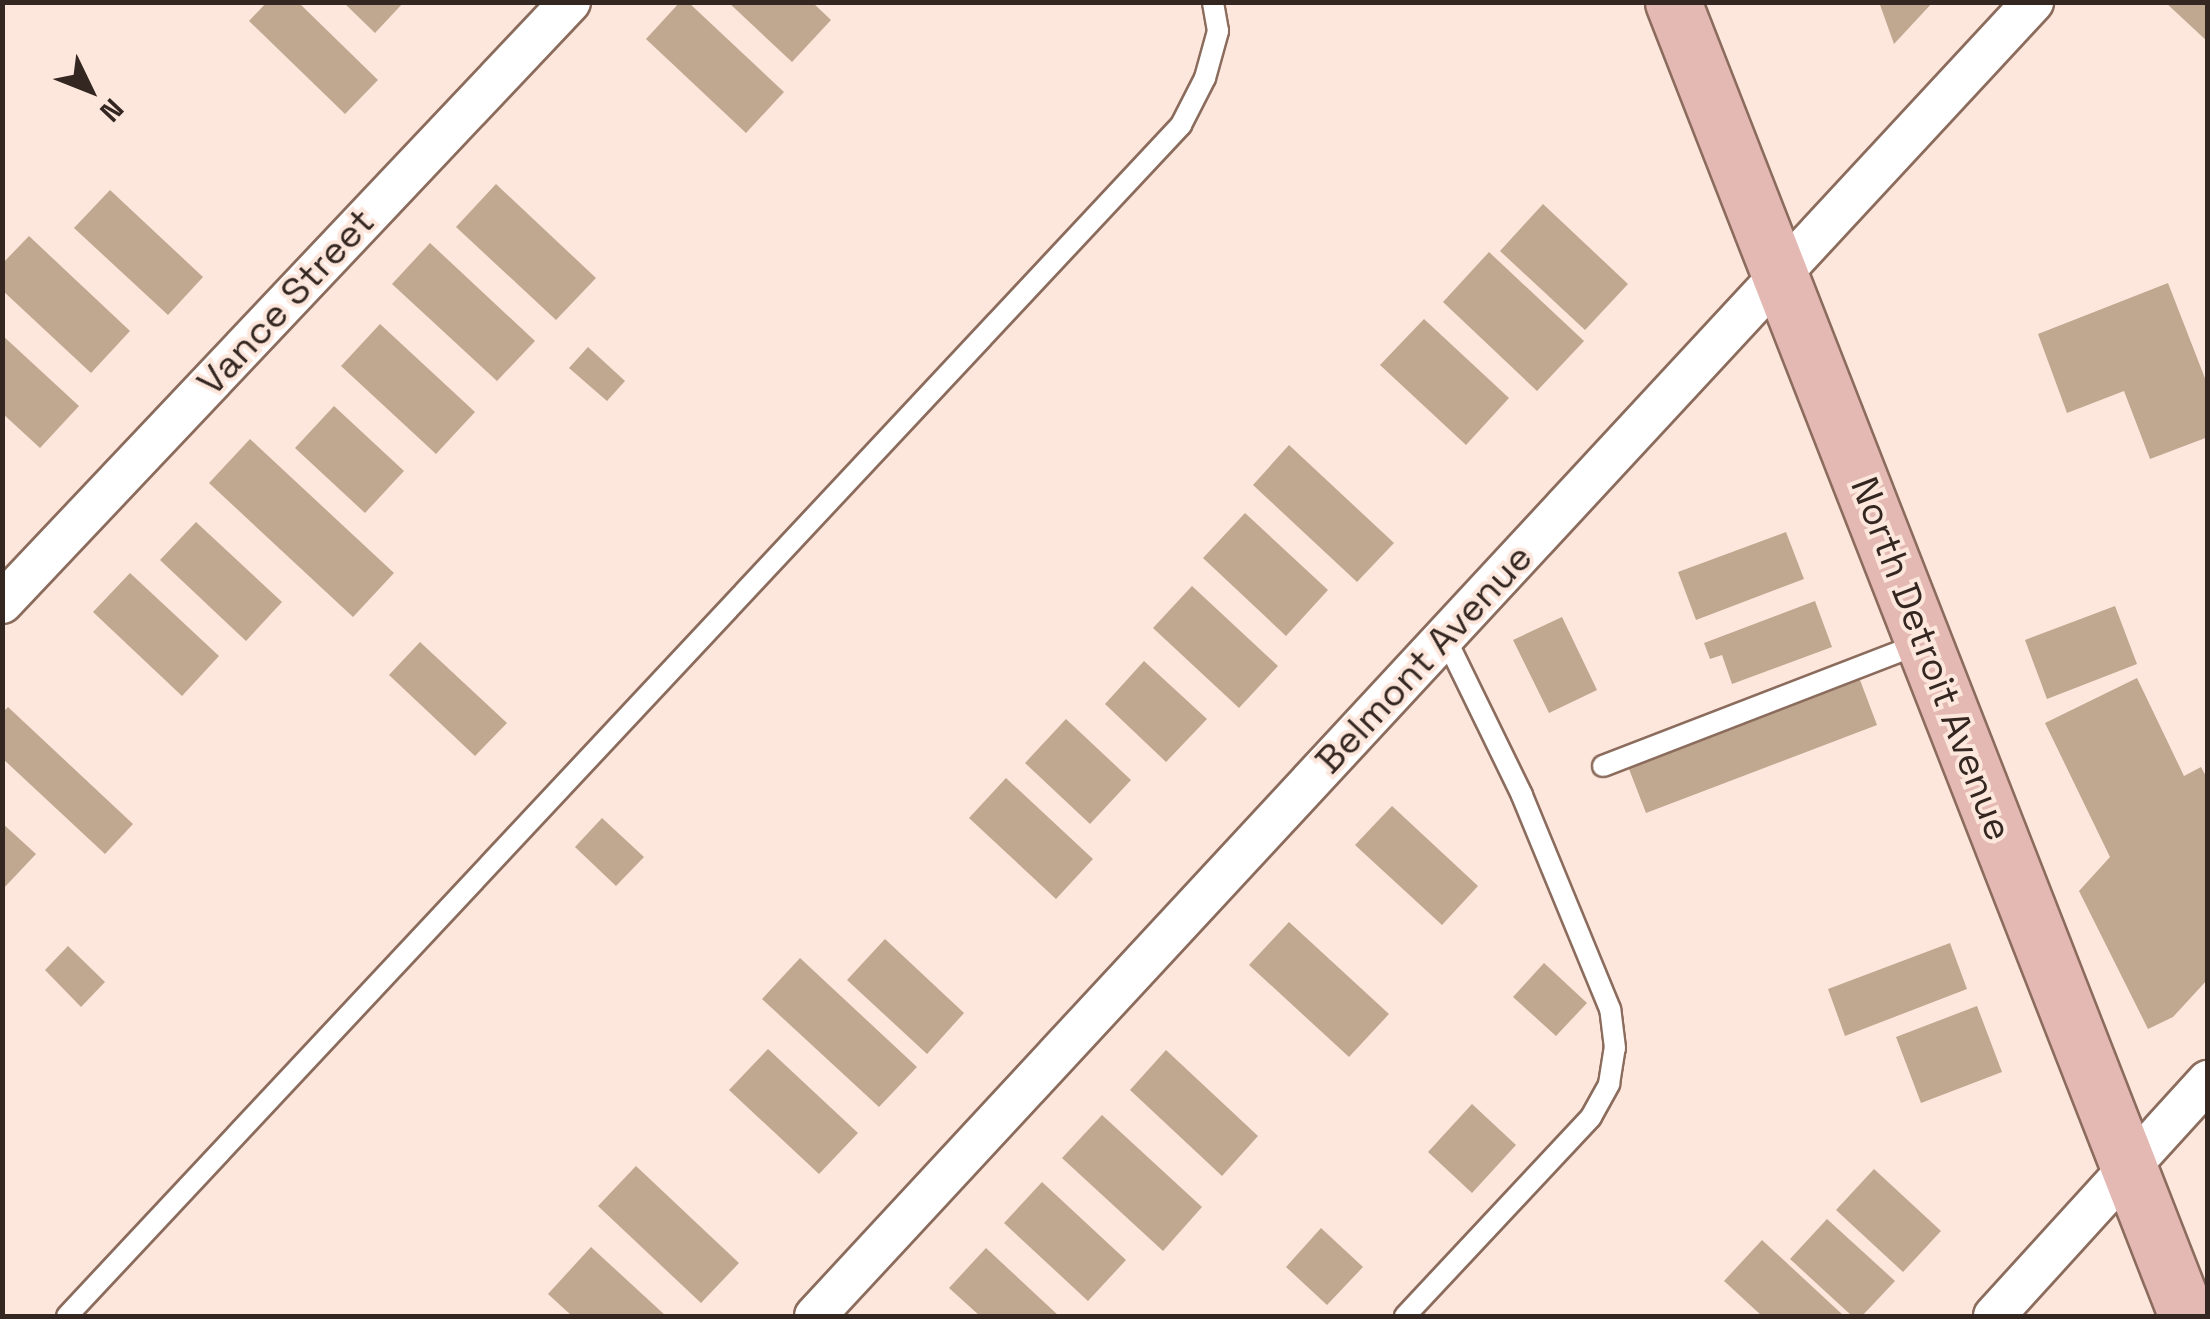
<!DOCTYPE html>
<html>
<head>
<meta charset="utf-8">
<style>
  body { margin:0 }
  #map { position:relative; width:2210px; height:1319px; overflow:hidden; background:#fde7dd; font-family:"Space Grotesk",sans-serif }
  div>[style] { position:absolute }
  [style*='--x'] { left:calc(var(--x)*1px); top:calc(var(--y)*1px); width:calc(var(--w)*1px); rotate:calc(var(--a)*1deg) }
  .building>* { inset:0; background:#c0a78f }
  .roads { filter:drop-shadow(2px 0 #8b6c5d) drop-shadow(-2px 0 #8b6c5d) drop-shadow(0 2px #8b6c5d) drop-shadow(0 -2px #8b6c5d) }
  .service>* { height:20px; margin:-10px; padding:0 10px; transform-origin:10px; border-radius:10px; background:#fff }
  .minor>* { height:40px; margin:-20px; padding:0 20px; transform-origin:20px; border-radius:20px; background:#fff }
  .primary>* { height:55px; margin:-27.5px; padding:0 27.5px; transform-origin:27.5px; border-radius:27.5px; background:#e4b8b3 }
  span { translate:-50% -50%; white-space:nowrap; text-align:center; line-height:1.15; -webkit-text-stroke:8px #fde7dd; paint-order:stroke }
  .street-label { font-size:38px; color:#342721 }
  .frame { position:absolute; inset:0; border:5px solid #342721; pointer-events:none }
  .north { position:absolute; left:40px; top:40px; width:100px; height:100px; -webkit-text-stroke:8px #fde7dd; paint-order:stroke; rotate:133deg; font-size:28px; font-weight:700; line-height:40px; text-align:center; color:#342721 }
  .north::after { content:''; display:block; margin:auto; width:35px; height:45px; background:#342721; clip-path:polygon(50% 0,100% 100%,50% 72%,0 100%) }
</style>
</head>
<body>
<div id="map">
  <div class="building">
    <i style="clip-path:polygon(267px 2px,298px 2px,378px 80px,345px 114px,249px 21px)"></i>
    <i style="clip-path:polygon(343px 2px,404px 2px,375px 33px)"></i>
    <i style="clip-path:polygon(680px 2px,688px 2px,784px 92px,746px 133px,646px 39px)"></i>
    <i style="clip-path:polygon(728px 2px,812px 2px,831px 20px,792px 62px)"></i>
    <i style="clip-path:polygon(1879px 2px,1933px 2px,1894px 44px)"></i>
    <i style="clip-path:polygon(2165px 2px,2208px 2px,2208px 42px)"></i>
    <i style="clip-path:polygon(496px 184px,596px 278px,556px 320px,456px 227px)"></i>
    <i style="clip-path:polygon(110px 190px,203px 277px,168px 315px,74px 228px)"></i>
    <i style="clip-path:polygon(1543px 204px,1628px 284px,1585px 330px,1500px 251px)"></i>
    <i style="clip-path:polygon(29px 236px,130px 331px,91px 373px,2px 290px,2px 264px)"></i>
    <i style="clip-path:polygon(430px 243px,535px 341px,497px 381px,392px 284px)"></i>
    <i style="clip-path:polygon(1489px 252px,1584px 341px,1537px 391px,1443px 302px)"></i>
    <i style="clip-path:polygon(2168px 283px,2208px 386px,2208px 437px,2150px 459px,2124px 391px,2067px 413px,2038px 334px)"></i>
    <i style="clip-path:polygon(1424px 319px,1509px 398px,1466px 445px,1380px 365px)"></i>
    <i style="clip-path:polygon(380px 324px,475px 412px,436px 454px,341px 366px)"></i>
    <i style="clip-path:polygon(2px 335px,79px 406px,40px 448px,2px 413px)"></i>
    <i style="clip-path:polygon(588px 347px,625px 381px,607px 401px,569px 368px)"></i>
    <i style="clip-path:polygon(334px 406px,404px 471px,365px 513px,295px 448px)"></i>
    <i style="clip-path:polygon(250px 439px,394px 573px,353px 617px,209px 483px)"></i>
    <i style="clip-path:polygon(1289px 445px,1394px 543px,1357px 582px,1253px 485px)"></i>
    <i style="clip-path:polygon(1245px 513px,1328px 590px,1286px 636px,1203px 558px)"></i>
    <i style="clip-path:polygon(196px 522px,282px 602px,246px 641px,160px 560px)"></i>
    <i style="clip-path:polygon(1786px 532px,1804px 579px,1696px 620px,1678px 572px)"></i>
    <i style="clip-path:polygon(130px 573px,219px 656px,182px 696px,93px 612px)"></i>
    <i style="clip-path:polygon(1192px 586px,1278px 666px,1239px 708px,1153px 628px)"></i>
    <i style="clip-path:polygon(1815px 601px,1832px 647px,1732px 684px,1722px 655px,1710px 659px,1704px 643px)"></i>
    <i style="clip-path:polygon(2115px 606px,2137px 664px,2047px 699px,2025px 640px)"></i>
    <i style="clip-path:polygon(1562px 617px,1597px 690px,1549px 713px,1513px 640px)"></i>
    <i style="clip-path:polygon(420px 642px,507px 723px,475px 756px,389px 675px)"></i>
    <i style="clip-path:polygon(1144px 661px,1207px 719px,1166px 762px,1105px 704px)"></i>
    <i style="clip-path:polygon(2137px 678px,2184px 776px,2201px 767px,2208px 780px,2208px 979px,2173px 1017px,2148px 1029px,2079px 891px,2110px 857px,2045px 723px)"></i>
    <i style="clip-path:polygon(1860px 680px,1877px 725px,1646px 813px,1629px 769px)"></i>
    <i style="clip-path:polygon(8px 707px,133px 824px,105px 854px,2px 758px,2px 713px)"></i>
    <i style="clip-path:polygon(1066px 719px,1131px 780px,1090px 824px,1025px 763px)"></i>
    <i style="clip-path:polygon(1006px 778px,1093px 859px,1056px 899px,969px 818px)"></i>
    <i style="clip-path:polygon(1392px 806px,1478px 886px,1442px 925px,1355px 845px)"></i>
    <i style="clip-path:polygon(602px 818px,644px 857px,616px 886px,575px 847px)"></i>
    <i style="clip-path:polygon(2px 823px,36px 854px,2px 890px)"></i>
    <i style="clip-path:polygon(1289px 922px,1389px 1014px,1349px 1057px,1249px 965px)"></i>
    <i style="clip-path:polygon(885px 939px,964px 1013px,927px 1054px,847px 980px)"></i>
    <i style="clip-path:polygon(1950px 943px,1967px 989px,1845px 1036px,1828px 989px)"></i>
    <i style="clip-path:polygon(68px 946px,105px 982px,81px 1007px,45px 970px)"></i>
    <i style="clip-path:polygon(800px 958px,917px 1067px,879px 1107px,762px 999px)"></i>
    <i style="clip-path:polygon(1544px 963px,1587px 1003px,1556px 1036px,1513px 997px)"></i>
    <i style="clip-path:polygon(1977px 1006px,2002px 1072px,1921px 1103px,1896px 1037px)"></i>
    <i style="clip-path:polygon(768px 1049px,858px 1133px,819px 1174px,729px 1090px)"></i>
    <i style="clip-path:polygon(1166px 1050px,1258px 1136px,1222px 1176px,1130px 1090px)"></i>
    <i style="clip-path:polygon(1472px 1104px,1516px 1145px,1472px 1193px,1428px 1152px)"></i>
    <i style="clip-path:polygon(1102px 1115px,1202px 1207px,1163px 1251px,1062px 1158px)"></i>
    <i style="clip-path:polygon(636px 1166px,739px 1263px,701px 1303px,598px 1206px)"></i>
    <i style="clip-path:polygon(1874px 1169px,1941px 1231px,1903px 1272px,1836px 1210px)"></i>
    <i style="clip-path:polygon(1042px 1182px,1126px 1260px,1088px 1301px,1004px 1223px)"></i>
    <i style="clip-path:polygon(1827px 1219px,1895px 1281px,1862px 1316px,1852px 1316px,1790px 1259px)"></i>
    <i style="clip-path:polygon(1321px 1228px,1363px 1267px,1327px 1305px,1286px 1267px)"></i>
    <i style="clip-path:polygon(1762px 1240px,1844px 1316px,1762px 1316px,1724px 1281px)"></i>
    <i style="clip-path:polygon(591px 1247px,666px 1316px,572px 1316px,548px 1294px)"></i>
    <i style="clip-path:polygon(986px 1248px,1059px 1316px,980px 1316px,949px 1288px)"></i>
  </div>
  <div class="roads">
    <div class="service">
      <i style="--x:1603;--y:766;--w:342;--a:-21.1"></i>
      <i style="--x:67;--y:1316;--w:1631;--a:-46.91"></i>
      <i style="--x:1181;--y:125;--w:53;--a:-62.9"></i>
      <i style="--x:1205;--y:78;--w:49;--a:-74.5"></i>
      <i style="--x:1218;--y:31;--w:29;--a:-100"></i>
      <i style="--x:1405;--y:1316;--w:272;--a:-46.9"></i>
      <i style="--x:1591;--y:1117;--w:38;--a:-61"></i>
      <i style="--x:1609;--y:1084;--w:36;--a:-81"></i>
      <i style="--x:1615;--y:1048;--w:39;--a:-97"></i>
      <i style="--x:1610;--y:1009;--w:231;--a:-112.4"></i>
      <i style="--x:1522;--y:795;--w:176;--a:-116"></i>
    </div>
    <div class="minor">
      <i style="--x:2;--y:603;--w:827;--a:-46.62"></i>
      <i style="--x:815;--y:1316;--w:1792;--a:-47.17"></i>
      <i style="--x:1994;--y:1316;--w:318;--a:-47.7"></i>
    </div>
    <div class="primary">
      <i style="--x:1673;--y:2;--w:1411;--a:68.64"></i>
    </div>
  </div>
  <div class="street-label">
    <span style="left:286px;top:302px;rotate:-47deg">Vance Street</span>
    <span style="left:1424px;top:659px;rotate:-47deg">Belmont Avenue</span>
    <span style="left:1931px;top:659px;rotate:69deg">North Detroit Avenue</span>
  </div>
  <div class="frame"></div>
  <div class="north">N</div>
</div>
</body>
</html>
